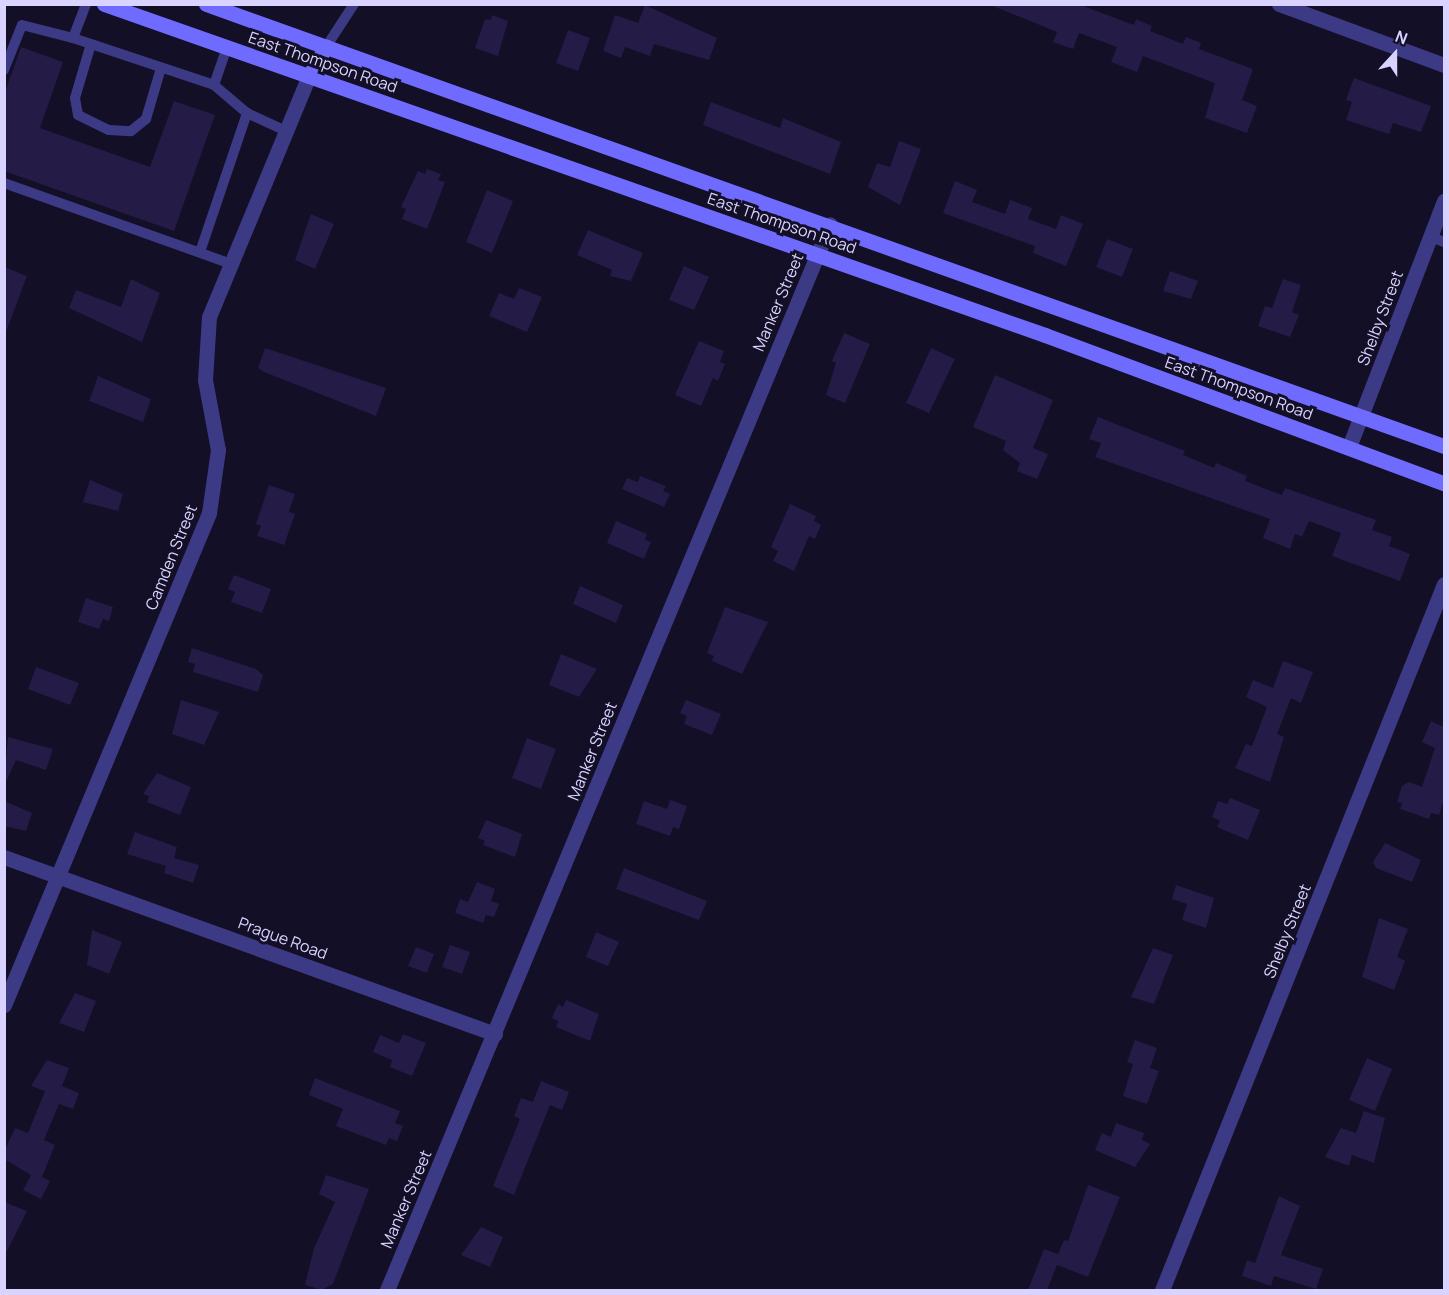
<!DOCTYPE html>
<html>
<head>
<meta charset="utf-8">
<style>
  body { margin:0 }
  #map { position:relative; width:1449px; height:1295px; overflow:hidden; background:#130f26; font-family:Manrope,sans-serif }
  div>[style] { position:absolute }
  [style*='--x'] { left:calc(var(--x)*1px); top:calc(var(--y)*1px); width:calc(var(--w)*1px); rotate:calc(var(--a)*1deg) }
  .building>* { inset:0; background:#241b47 }
  .service>* { height:10px; margin:-5px; padding:0 5px; transform-origin:5px; border-radius:5px; background:#3d3a85 }
  .minor>* { height:15px; margin:-7.5px; padding:0 7.5px; transform-origin:7.5px; border-radius:7.5px; background:#3d3a85 }
  .secondary>* { height:15px; margin:-7.5px; padding:0 7.5px; transform-origin:7.5px; border-radius:7.5px; background:#6f6bff }
  span { translate:-50% -50%; white-space:nowrap; text-align:center; line-height:1.15; -webkit-text-stroke:6px #130f26; paint-order:stroke }
  .street-label { font-size:16px; color:#d9d4ff }
  .frame { position:absolute; inset:0; border:6px solid #d9d4ff; pointer-events:none }
  .north { position:absolute; left:1365px; top:24px; width:60px; height:60px; -webkit-text-stroke:4px #130f26; paint-order:stroke; rotate:21deg; font-size:16px; font-weight:700; line-height:24px; text-align:center; color:#d9d4ff }
  .north::after { content:''; display:block; margin:auto; width:21px; height:27px; background:#d9d4ff; clip-path:polygon(50% 0,100% 100%,50% 72%,0 100%) }
</style>
</head>
<body>
<div id="map">
  <div class="building">
    <i style="clip-path:polygon(988px 4px,1078px 4px,1134px 25px,1136px 19px,1152px 26px,1150px 31px,1183px 44px,1186px 37px,1201px 43px,1199px 49px,1253px 69px,1242px 100px,1257px 106px,1247px 133px,1205px 118px,1215px 83px,1143px 56px,1137px 72px,1111px 62px,1117px 47px,1079px 33px,1073px 49px,1053px 42px,1057px 32px)"></i>
    <i style="clip-path:polygon(645px 5px,717px 38px,709px 60px,654px 44px,650px 56px,625px 47px,621px 58px,603px 51px,615px 15px,638px 23px)"></i>
    <i style="clip-path:polygon(492px 15px,508px 21px,498px 56px,475px 48px,485px 19px,491px 20px)"></i>
    <i style="clip-path:polygon(568px 30px,590px 38px,578px 71px,556px 63px)"></i>
    <i style="clip-path:polygon(21px 47px,63px 62px,40px 128px,150px 167px,174px 101px,215px 115px,174px 231px,4px 171px,4px 95px)"></i>
    <i style="clip-path:polygon(1354px 78px,1431px 106px,1421px 132px,1393px 123px,1389px 134px,1346px 120px,1352px 102px,1346px 100px)"></i>
    <i style="clip-path:polygon(711px 102px,780px 128px,783px 118px,841px 142px,830px 174px,703px 125px)"></i>
    <i style="clip-path:polygon(899px 141px,921px 149px,900px 205px,868px 187px,877px 163px,890px 167px)"></i>
    <i style="clip-path:polygon(427px 169px,441px 174px,438px 180px,445px 182px,427px 229px,402px 219px,406px 209px,401px 207px,418px 171px,425px 174px)"></i>
    <i style="clip-path:polygon(955px 181px,977px 190px,972px 202px,1005px 214px,1010px 200px,1032px 208px,1028px 219px,1056px 229px,1061px 215px,1083px 224px,1066px 266px,1033px 253px,1035px 246px,943px 213px)"></i>
    <i style="clip-path:polygon(487px 190px,513px 201px,492px 253px,466px 242px)"></i>
    <i style="clip-path:polygon(311px 214px,334px 224px,315px 269px,295px 260px)"></i>
    <i style="clip-path:polygon(588px 230px,643px 253px,631px 281px,610px 276px,612px 270px,577px 255px)"></i>
    <i style="clip-path:polygon(1107px 239px,1133px 249px,1122px 277px,1096px 267px)"></i>
    <i style="clip-path:polygon(684px 266px,709px 277px,694px 310px,669px 300px)"></i>
    <i style="clip-path:polygon(4px 267px,27px 276px,6px 332px,4px 332px)"></i>
    <i style="clip-path:polygon(1170px 271px,1198px 281px,1191px 299px,1163px 291px)"></i>
    <i style="clip-path:polygon(131px 279px,160px 293px,142px 342px,69px 308px,76px 290px,121px 307px)"></i>
    <i style="clip-path:polygon(1283px 279px,1301px 285px,1292px 312px,1299px 315px,1290px 337px,1258px 326px,1265px 306px,1272px 308px)"></i>
    <i style="clip-path:polygon(519px 288px,542px 297px,527px 332px,489px 316px,499px 293px,514px 299px)"></i>
    <i style="clip-path:polygon(844px 333px,870px 344px,845px 403px,826px 395px,836px 363px,832px 361px)"></i>
    <i style="clip-path:polygon(699px 341px,724px 351px,720px 362px,725px 364px,718px 381px,713px 378px,701px 406px,675px 395px)"></i>
    <i style="clip-path:polygon(265px 348px,386px 388px,376px 416px,264px 372px,258px 368px)"></i>
    <i style="clip-path:polygon(931px 348px,955px 359px,929px 413px,906px 403px)"></i>
    <i style="clip-path:polygon(995px 375px,1053px 400px,1033px 448px,1048px 454px,1037px 479px,1017px 471px,1020px 463px,1003px 450px,1006px 441px,973px 427px)"></i>
    <i style="clip-path:polygon(98px 376px,151px 399px,143px 422px,89px 401px)"></i>
    <i style="clip-path:polygon(1098px 417px,1185px 451px,1183px 455px,1214px 468px,1216px 463px,1247px 476px,1245px 481px,1282px 495px,1285px 488px,1376px 520px,1372px 530px,1392px 537px,1389px 546px,1410px 554px,1400px 581px,1332px 556px,1341px 533px,1309px 521px,1302px 537px,1295px 534px,1290px 549px,1263px 538px,1270px 519px,1095px 457px,1101px 443px,1089px 439px)"></i>
    <i style="clip-path:polygon(640px 476px,666px 486px,663px 491px,670px 494px,664px 507px,622px 489px,627px 478px,638px 482px)"></i>
    <i style="clip-path:polygon(90px 480px,123px 494px,118px 511px,83px 502px)"></i>
    <i style="clip-path:polygon(269px 485px,295px 494px,289px 512px,295px 514px,284px 545px,257px 536px,261px 526px,256px 524px)"></i>
    <i style="clip-path:polygon(790px 504px,816px 516px,814px 521px,821px 525px,815px 539px,809px 536px,794px 571px,773px 561px,778px 551px,771px 547px)"></i>
    <i style="clip-path:polygon(616px 521px,647px 534px,645px 540px,651px 542px,644px 559px,607px 543px)"></i>
    <i style="clip-path:polygon(234px 575px,271px 589px,262px 613px,231px 602px,235px 592px,228px 589px)"></i>
    <i style="clip-path:polygon(580px 586px,623px 605px,616px 623px,573px 604px)"></i>
    <i style="clip-path:polygon(86px 598px,113px 607px,109px 621px,103px 619px,99px 629px,78px 622px)"></i>
    <i style="clip-path:polygon(725px 607px,768px 622px,742px 674px,712px 661px,714px 656px,707px 653px)"></i>
    <i style="clip-path:polygon(192px 648px,256px 669px,263px 675px,258px 692px,193px 672px,195px 664px,188px 662px)"></i>
    <i style="clip-path:polygon(561px 654px,597px 669px,579px 697px,549px 685px)"></i>
    <i style="clip-path:polygon(1283px 661px,1313px 672px,1301px 703px,1291px 698px,1277px 734px,1284px 737px,1270px 782px,1235px 768px,1246px 744px,1252px 746px,1267px 707px,1246px 697px,1253px 680px,1273px 688px)"></i>
    <i style="clip-path:polygon(36px 667px,79px 683px,70px 705px,28px 689px)"></i>
    <i style="clip-path:polygon(181px 700px,219px 712px,204px 745px,172px 734px)"></i>
    <i style="clip-path:polygon(686px 700px,721px 714px,712px 735px,684px 724px,687px 716px,680px 713px)"></i>
    <i style="clip-path:polygon(1431px 721px,1444px 727px,1444px 799px,1439px 815px,1431px 813px,1429px 819px,1400px 809px,1402px 803px,1397px 802px,1402px 786px,1409px 782px,1422px 787px,1435px 748px,1422px 742px)"></i>
    <i style="clip-path:polygon(8px 737px,53px 749px,46px 770px,16px 760px,4px 786px)"></i>
    <i style="clip-path:polygon(527px 738px,556px 749px,541px 789px,512px 778px)"></i>
    <i style="clip-path:polygon(157px 773px,191px 787px,180px 815px,147px 802px,149px 796px,143px 794px)"></i>
    <i style="clip-path:polygon(1230px 798px,1260px 810px,1248px 840px,1217px 827px,1220px 821px,1212px 817px,1218px 801px,1227px 804px)"></i>
    <i style="clip-path:polygon(670px 800px,687px 806px,679px 829px,673px 827px,670px 836px,636px 824px,644px 801px,667px 809px)"></i>
    <i style="clip-path:polygon(4px 801px,32px 813px,26px 831px,4px 826px)"></i>
    <i style="clip-path:polygon(486px 820px,522px 834px,515px 857px,483px 845px,485px 841px,478px 838px)"></i>
    <i style="clip-path:polygon(135px 832px,177px 847px,174px 858px,199px 865px,193px 883px,164px 873px,166px 866px,127px 854px)"></i>
    <i style="clip-path:polygon(1385px 843px,1421px 860px,1412px 882px,1376px 868px,1373px 862px)"></i>
    <i style="clip-path:polygon(624px 868px,707px 901px,699px 920px,616px 889px)"></i>
    <i style="clip-path:polygon(477px 882px,495px 889px,491px 901px,499px 904px,494px 917px,486px 915px,483px 923px,455px 913px,460px 899px,468px 902px)"></i>
    <i style="clip-path:polygon(1176px 885px,1214px 898px,1206px 928px,1182px 920px,1187px 904px,1172px 899px)"></i>
    <i style="clip-path:polygon(1379px 918px,1408px 929px,1397px 957px,1405px 961px,1394px 990px,1362px 977px)"></i>
    <i style="clip-path:polygon(92px 930px,122px 942px,109px 974px,87px 965px)"></i>
    <i style="clip-path:polygon(596px 932px,619px 942px,608px 966px,586px 957px)"></i>
    <i style="clip-path:polygon(450px 945px,470px 952px,462px 974px,442px 967px)"></i>
    <i style="clip-path:polygon(416px 947px,434px 954px,427px 973px,408px 966px)"></i>
    <i style="clip-path:polygon(1153px 948px,1173px 955px,1154px 1004px,1131px 997px)"></i>
    <i style="clip-path:polygon(75px 993px,96px 1001px,84px 1032px,59px 1023px)"></i>
    <i style="clip-path:polygon(566px 1000px,599px 1014px,590px 1041px,556px 1027px,558px 1021px,552px 1018px,558px 1004px,563px 1007px)"></i>
    <i style="clip-path:polygon(403px 1034px,426px 1043px,412px 1076px,390px 1067px,392px 1060px,373px 1052px,380px 1035px,399px 1043px)"></i>
    <i style="clip-path:polygon(1135px 1040px,1157px 1048px,1150px 1068px,1159px 1071px,1147px 1104px,1123px 1096px,1133px 1064px,1127px 1062px)"></i>
    <i style="clip-path:polygon(1367px 1058px,1392px 1069px,1375px 1111px,1349px 1100px)"></i>
    <i style="clip-path:polygon(47px 1060px,69px 1068px,62px 1086px,79px 1093px,73px 1109px,59px 1104px,44px 1140px,55px 1145px,42px 1177px,50px 1181px,41px 1199px,23px 1190px,31px 1175px,4px 1159px,4px 1152px,15px 1128px,28px 1133px,45px 1091px,31px 1086px)"></i>
    <i style="clip-path:polygon(315px 1078px,400px 1111px,395px 1123px,403px 1126px,397px 1141px,389px 1138px,386px 1145px,336px 1126px,343px 1109px,309px 1095px)"></i>
    <i style="clip-path:polygon(541px 1081px,569px 1092px,562px 1110px,550px 1105px,514px 1195px,493px 1186px,520px 1119px,514px 1116px,521px 1098px,533px 1102px)"></i>
    <i style="clip-path:polygon(1364px 1111px,1385px 1118px,1374px 1163px,1352px 1155px,1349px 1166px,1325px 1157px,1341px 1128px,1356px 1133px)"></i>
    <i style="clip-path:polygon(1116px 1123px,1144px 1133px,1142px 1140px,1150px 1144px,1135px 1167px,1095px 1150px,1102px 1133px,1111px 1137px)"></i>
    <i style="clip-path:polygon(326px 1175px,369px 1189px,333px 1284px,322px 1290px,305px 1285px,314px 1248px,335px 1202px,319px 1194px)"></i>
    <i style="clip-path:polygon(1088px 1185px,1120px 1197px,1088px 1277px,1057px 1265px,1047px 1290px,1028px 1290px,1044px 1249px,1058px 1254px,1064px 1240px,1068px 1241px)"></i>
    <i style="clip-path:polygon(1279px 1196px,1300px 1206px,1281px 1255px,1323px 1269px,1316px 1289px,1274px 1276px,1271px 1286px,1242px 1276px,1247px 1260px,1255px 1263px)"></i>
    <i style="clip-path:polygon(4px 1202px,27px 1211px,5px 1255px,4px 1255px)"></i>
    <i style="clip-path:polygon(481px 1227px,503px 1237px,490px 1267px,461px 1255px)"></i>
  </div>
  <div class="service">
    <i style="--x:73;--y:38;--w:149;--a:18.4"></i>
    <i style="--x:214;--y:85;--w:39;--a:-71"></i>
    <i style="--x:91;--y:44;--w:56;--a:106.5"></i>
    <i style="--x:75;--y:98;--w:17;--a:80"></i>
    <i style="--x:78;--y:115;--w:34;--a:26"></i>
    <i style="--x:109;--y:130;--w:22;--a:3"></i>
    <i style="--x:131;--y:131;--w:19;--a:-39"></i>
    <i style="--x:146;--y:119;--w:53;--a:-73.6"></i>
    <i style="--x:326;--y:47;--w:51;--a:-56.9"></i>
    <i style="--x:4;--y:70;--w:48;--a:-68.2"></i>
    <i style="--x:22;--y:25;--w:53;--a:14.3"></i>
    <i style="--x:73;--y:38;--w:36;--a:-69"></i>
    <i style="--x:214;--y:85;--w:43;--a:40.3"></i>
    <i style="--x:247;--y:113;--w:43;--a:24.8"></i>
    <i style="--x:4;--y:183;--w:239;--a:19.6"></i>
    <i style="--x:1431;--y:237;--w:14;--a:21"></i>
    <i style="--x:200;--y:252;--w:147;--a:-71.3"></i>
  </div>
  <div class="minor">
    <i style="--x:1279;--y:4;--w:176;--a:20.3"></i>
    <i style="--x:1349;--y:447;--w:264;--a:-68.9"></i>
    <i style="--x:4;--y:857;--w:522;--a:19.82"></i>
    <i style="--x:4;--y:1005;--w:533;--a:-67.38"></i>
    <i style="--x:209;--y:513;--w:64;--a:-81.9"></i>
    <i style="--x:218;--y:450;--w:71;--a:-100.5"></i>
    <i style="--x:205;--y:380;--w:63;--a:-86.4"></i>
    <i style="--x:209;--y:317;--w:261;--a:-67.5"></i>
    <i style="--x:387;--y:1290;--w:1154;--a:-67.43"></i>
    <i style="--x:1162;--y:1290;--w:760;--a:-68.23"></i>
  </div>
  <div class="secondary">
    <i style="--x:104;--y:4;--w:998;--a:19.38"></i>
    <i style="--x:1045;--y:335;--w:426;--a:20.4"></i>
    <i style="--x:206;--y:4;--w:1315;--a:19.65"></i>
    <i style="--x:309;--y:76;--w:34;--a:-60"></i>
  </div>
  <div class="street-label">
    <span style="left:323px;top:62px;rotate:19deg">East Thompson Road</span>
    <span style="left:782px;top:223px;rotate:19deg">East Thompson Road</span>
    <span style="left:778px;top:302px;rotate:-67deg">Manker Street</span>
    <span style="left:1380px;top:318px;rotate:-69deg">Shelby Street</span>
    <span style="left:1239px;top:388px;rotate:20deg">East Thompson Road</span>
    <span style="left:171px;top:557px;rotate:-68deg">Camden Street</span>
    <span style="left:592px;top:751px;rotate:-68deg">Manker Street</span>
    <span style="left:1287px;top:931px;rotate:-68deg">Shelby Street</span>
    <span style="left:283px;top:938px;rotate:20deg">Prague Road</span>
    <span style="left:406px;top:1199px;rotate:-67deg">Manker Street</span>
  </div>
  <div class="frame"></div>
  <div class="north">N</div>
</div>
</body>
</html>
